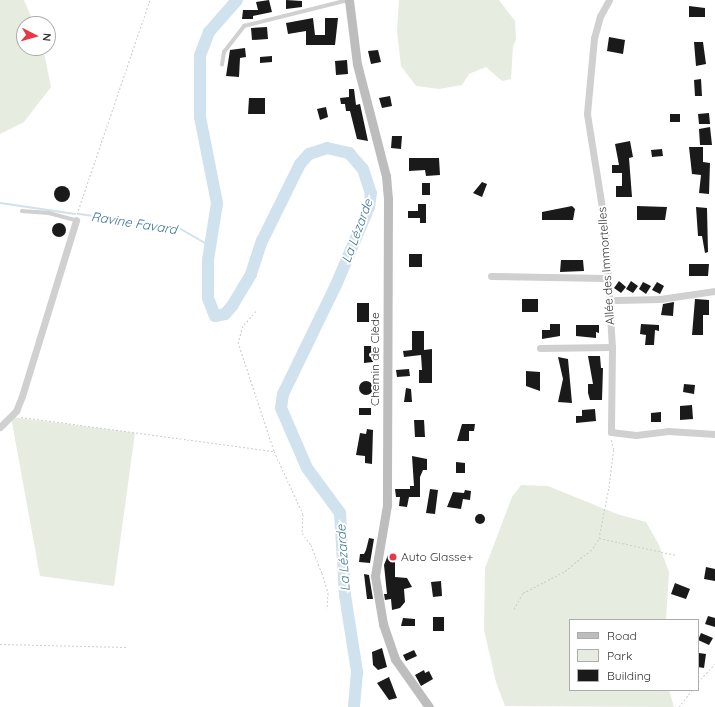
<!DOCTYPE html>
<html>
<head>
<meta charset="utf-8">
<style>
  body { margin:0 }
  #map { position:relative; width:715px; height:707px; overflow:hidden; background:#fff; font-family:Quicksand,sans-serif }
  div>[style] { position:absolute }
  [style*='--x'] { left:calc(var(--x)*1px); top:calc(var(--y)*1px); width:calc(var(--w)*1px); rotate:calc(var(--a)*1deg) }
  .green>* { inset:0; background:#e6ecdf }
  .stream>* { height:2px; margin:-1px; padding:0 1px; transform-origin:1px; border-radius:1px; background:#cfe2ee }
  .river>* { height:12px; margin:-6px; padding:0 6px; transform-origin:6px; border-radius:6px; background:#cfe2ee }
  .building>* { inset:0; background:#1a1a1a }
  .round { border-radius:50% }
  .path>* { height:1px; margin-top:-0.5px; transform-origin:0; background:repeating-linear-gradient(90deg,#cdcdcd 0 2px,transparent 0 4px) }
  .service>* { height:3.5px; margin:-1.75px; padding:0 1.75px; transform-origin:1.75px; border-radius:1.75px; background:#d0d0d0 }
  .minor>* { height:7px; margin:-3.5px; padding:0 3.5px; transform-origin:3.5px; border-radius:3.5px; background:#d0d0d0 }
  .secondary>* { height:9px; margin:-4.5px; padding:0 4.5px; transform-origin:4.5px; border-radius:4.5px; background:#bdbdbd }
  .dots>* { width:11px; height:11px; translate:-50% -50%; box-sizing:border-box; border:2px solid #fff; border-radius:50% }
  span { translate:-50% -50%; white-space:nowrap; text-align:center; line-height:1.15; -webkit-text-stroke:4px #fff; paint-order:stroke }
  .street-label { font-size:12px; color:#333 }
  .poi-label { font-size:12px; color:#333 }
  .left { translate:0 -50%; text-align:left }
  .water-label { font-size:13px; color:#3f7597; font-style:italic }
  .legend { position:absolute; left:569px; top:619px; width:130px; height:72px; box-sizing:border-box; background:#fff; border:1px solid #adadad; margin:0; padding:5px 7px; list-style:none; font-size:12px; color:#333 }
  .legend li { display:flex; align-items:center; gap:8px; height:20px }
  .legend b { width:20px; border:1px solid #adadad }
  .north { position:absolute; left:16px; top:16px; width:40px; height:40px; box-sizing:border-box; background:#fff; border:1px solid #adadad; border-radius:50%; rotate:96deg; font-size:11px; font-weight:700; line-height:16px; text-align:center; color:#333 }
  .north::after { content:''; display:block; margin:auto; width:14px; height:18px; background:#e63946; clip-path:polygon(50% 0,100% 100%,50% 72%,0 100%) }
</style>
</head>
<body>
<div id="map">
  <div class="green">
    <i style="clip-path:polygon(0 0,24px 0,34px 24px,24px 24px,24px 48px,43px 48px,51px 87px,24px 122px,0 134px)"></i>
    <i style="clip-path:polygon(399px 0,499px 0,515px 21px,516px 40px,513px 46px,511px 79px,502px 81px,486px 67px,469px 74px,462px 85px,439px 89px,416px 86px,401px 66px,397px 31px)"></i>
    <i style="clip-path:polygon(11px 417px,135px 433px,114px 586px,40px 576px)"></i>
    <i style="clip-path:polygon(521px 485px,548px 486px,617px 514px,646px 522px,659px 545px,669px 572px,666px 620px,570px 620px,570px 690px,669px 690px,674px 707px,505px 706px,496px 682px,484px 630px,485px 568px,512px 497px)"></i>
  </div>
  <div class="stream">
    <i style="--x:0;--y:203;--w:76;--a:8.3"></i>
    <i style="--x:79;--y:214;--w:101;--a:8"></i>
    <i style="--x:179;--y:228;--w:34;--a:30"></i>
  </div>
  <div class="river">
    <i style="--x:237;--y:0;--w:43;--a:131.2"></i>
    <i style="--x:209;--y:32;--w:26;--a:111"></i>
    <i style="--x:200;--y:56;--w:61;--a:90"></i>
    <i style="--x:200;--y:117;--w:88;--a:78.8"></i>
    <i style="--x:217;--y:203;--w:58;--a:99"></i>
    <i style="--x:208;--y:260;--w:38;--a:90"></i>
    <i style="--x:208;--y:298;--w:19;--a:69"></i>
    <i style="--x:215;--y:316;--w:10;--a:-11"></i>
    <i style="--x:225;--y:314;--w:11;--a:-49"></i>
    <i style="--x:232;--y:306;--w:37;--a:-59"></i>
    <i style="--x:251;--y:274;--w:35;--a:-72"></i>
    <i style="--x:262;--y:241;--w:86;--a:-63.7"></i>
    <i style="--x:300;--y:164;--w:13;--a:-48"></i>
    <i style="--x:309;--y:154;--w:19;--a:-18"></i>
    <i style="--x:327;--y:148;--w:23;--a:13"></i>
    <i style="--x:349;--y:153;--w:21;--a:49"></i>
    <i style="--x:363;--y:169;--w:25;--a:72"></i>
    <i style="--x:371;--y:193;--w:14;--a:98"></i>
    <i style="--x:369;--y:207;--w:85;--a:112.9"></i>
    <i style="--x:336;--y:285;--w:121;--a:115.9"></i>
    <i style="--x:283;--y:394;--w:14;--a:98"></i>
    <i style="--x:281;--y:408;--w:65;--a:66.6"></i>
    <i style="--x:307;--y:468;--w:56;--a:53.7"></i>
    <i style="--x:340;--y:513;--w:82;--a:86.5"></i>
    <i style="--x:345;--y:595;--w:78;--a:81.1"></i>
    <i style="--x:357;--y:672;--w:35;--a:95"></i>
  </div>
  <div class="building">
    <i style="clip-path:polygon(269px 0,272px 12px,253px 16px,253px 19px,242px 19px,243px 10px,258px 10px,256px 2px)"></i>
    <i style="clip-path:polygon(286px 0,302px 1px,302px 7px,286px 9px)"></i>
    <i style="clip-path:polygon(689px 6px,705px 8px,705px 17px,689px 17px)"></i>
    <i style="clip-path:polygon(313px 18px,315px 35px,325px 35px,325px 18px,338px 18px,335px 45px,306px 45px,306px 31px,288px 34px,286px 23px)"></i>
    <i style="clip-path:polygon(267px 27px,268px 39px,252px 40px,251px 28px)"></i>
    <i style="clip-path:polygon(609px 37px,625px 40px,623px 54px,607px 51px)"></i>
    <i style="clip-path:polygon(694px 42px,703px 42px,706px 64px,696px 66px)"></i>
    <i style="clip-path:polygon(245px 48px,246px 57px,240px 58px,239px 77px,226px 76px,230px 50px)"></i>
    <i style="clip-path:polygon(378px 50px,381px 62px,371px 64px,368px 51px)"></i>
    <i style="clip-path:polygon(272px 56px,272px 62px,260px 63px,260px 57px)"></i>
    <i style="clip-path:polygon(347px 60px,348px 74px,336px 75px,335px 61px)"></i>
    <i style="clip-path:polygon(701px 79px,702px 96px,695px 96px,694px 80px)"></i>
    <i style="clip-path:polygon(349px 89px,354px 89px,356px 105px,360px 104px,368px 141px,357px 139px,350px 111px,346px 111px,345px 104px,341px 104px,340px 98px,349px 97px)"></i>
    <i style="clip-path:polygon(390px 96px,392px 106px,382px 108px,379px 98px)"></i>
    <i style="clip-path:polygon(249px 98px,265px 98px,265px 114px,248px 114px)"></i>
    <i style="clip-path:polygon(326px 107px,328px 117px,320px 120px,317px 109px)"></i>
    <i style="clip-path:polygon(709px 113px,710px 124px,699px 124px,698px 114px)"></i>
    <i style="clip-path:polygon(670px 114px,680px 114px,680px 122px,670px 122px)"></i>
    <i style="clip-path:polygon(710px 127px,712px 145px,700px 145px,699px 129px)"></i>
    <i style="clip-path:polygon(392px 136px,402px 136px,401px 149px,391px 148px)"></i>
    <i style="clip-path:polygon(630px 141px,633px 157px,629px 158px,632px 197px,616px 197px,616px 186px,622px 186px,622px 173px,612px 173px,612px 165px,619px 165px,615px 144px)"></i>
    <i style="clip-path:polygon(689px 147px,703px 147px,703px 162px,710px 163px,709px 194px,699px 193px,701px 175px,692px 174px)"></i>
    <i style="clip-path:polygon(662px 149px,663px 156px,652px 157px,651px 150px)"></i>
    <i style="clip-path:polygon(409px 158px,439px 158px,440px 175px,426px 176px,425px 170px,409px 171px)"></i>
    <i style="clip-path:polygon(482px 182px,487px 184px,482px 197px,473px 193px)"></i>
    <i style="clip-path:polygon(422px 183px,430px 183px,430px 195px,422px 195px)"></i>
    <i class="round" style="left:54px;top:186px;width:16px;height:16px"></i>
    <i style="clip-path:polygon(418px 204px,426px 204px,426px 223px,420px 223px,420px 218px,408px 218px,408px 211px,418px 211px)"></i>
    <i style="clip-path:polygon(572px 206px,575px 209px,573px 220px,542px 220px,542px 212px)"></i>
    <i style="clip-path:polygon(637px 206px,667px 207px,665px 220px,637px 220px)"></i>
    <i style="clip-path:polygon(696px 207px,707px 208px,708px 252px,705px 253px,702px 236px,698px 236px)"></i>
    <i class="round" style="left:52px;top:223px;width:14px;height:14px"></i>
    <i style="clip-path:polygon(409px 254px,422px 254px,422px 267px,409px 267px)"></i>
    <i style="clip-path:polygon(561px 260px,583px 260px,584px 271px,560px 272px)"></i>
    <i style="clip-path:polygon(689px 264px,709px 264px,708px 276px,689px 276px)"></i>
    <i style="clip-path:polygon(619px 281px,626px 287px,621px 293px,614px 288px)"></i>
    <i style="clip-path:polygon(631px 281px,638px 286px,633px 293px,626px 289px)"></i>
    <i style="clip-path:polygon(643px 282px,651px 286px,646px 294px,639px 289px)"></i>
    <i style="clip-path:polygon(657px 282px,664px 286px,660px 294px,652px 290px)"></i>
    <i style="clip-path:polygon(522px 299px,538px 299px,538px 312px,522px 312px)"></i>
    <i style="clip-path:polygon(695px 299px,709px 300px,709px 315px,703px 315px,703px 335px,692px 335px)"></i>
    <i style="clip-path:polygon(674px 302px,673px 316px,661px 315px,663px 304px)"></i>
    <i style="clip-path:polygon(357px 303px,369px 303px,369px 322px,357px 322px)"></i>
    <i style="clip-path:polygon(550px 324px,560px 324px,560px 336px,542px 339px,542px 330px,550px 330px)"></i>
    <i style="clip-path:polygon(641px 324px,659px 325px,659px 331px,655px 330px,654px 345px,645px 345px,646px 335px,640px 334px)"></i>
    <i style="clip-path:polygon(576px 325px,599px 325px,599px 333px,596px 332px,596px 338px,576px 336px)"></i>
    <i style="clip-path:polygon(412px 331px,424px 331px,424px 350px,432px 349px,432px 383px,419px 383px,419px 370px,422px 370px,421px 355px,404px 357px,403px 351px,412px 350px)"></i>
    <i style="clip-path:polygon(364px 346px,371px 346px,373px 362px,364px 363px)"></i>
    <i style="clip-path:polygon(588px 356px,600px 356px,601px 368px,603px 368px,602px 400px,590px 400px,588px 393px,588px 384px,593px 384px)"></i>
    <i style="clip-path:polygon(558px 357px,568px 359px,572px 403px,558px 402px,563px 379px)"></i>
    <i style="clip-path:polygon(409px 369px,410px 376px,397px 377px,396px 370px)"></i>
    <i style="clip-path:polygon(526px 371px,540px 372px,540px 391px,526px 386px)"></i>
    <i class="round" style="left:359px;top:381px;width:14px;height:14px"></i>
    <i style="clip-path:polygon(684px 384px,695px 385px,694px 394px,683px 392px)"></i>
    <i style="clip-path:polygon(406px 388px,411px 389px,412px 402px,404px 402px)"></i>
    <i style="clip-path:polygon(692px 405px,693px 419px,680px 420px,680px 406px)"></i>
    <i style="clip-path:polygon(359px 408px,371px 408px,371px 415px,359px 415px)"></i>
    <i style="clip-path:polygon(595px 409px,596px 421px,576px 423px,576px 416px,582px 416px,582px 410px)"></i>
    <i style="clip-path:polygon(661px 412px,661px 422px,651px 422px,651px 413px)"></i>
    <i style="clip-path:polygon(414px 420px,424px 420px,425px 437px,415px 437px)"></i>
    <i style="clip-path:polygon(462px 424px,475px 424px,474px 431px,469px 431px,469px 441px,457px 441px)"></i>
    <i style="clip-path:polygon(367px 429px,373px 430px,372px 464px,365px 463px,365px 456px,356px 455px,360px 433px,366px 434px)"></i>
    <i style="clip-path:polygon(412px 456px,427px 459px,427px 470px,423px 470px,420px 477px,420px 497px,409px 497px,407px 507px,399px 506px,400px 497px,396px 497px,395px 489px,410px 489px,410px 486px,414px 486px)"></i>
    <i style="clip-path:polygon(456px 462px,465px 463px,465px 473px,456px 473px)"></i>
    <i style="clip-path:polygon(430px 489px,438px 490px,435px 514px,426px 513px)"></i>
    <i style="clip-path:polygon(465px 490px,471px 491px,470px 500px,463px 499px,461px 509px,447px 507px,453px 492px,464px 493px)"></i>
    <i class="round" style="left:475px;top:514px;width:10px;height:10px"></i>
    <i style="clip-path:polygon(369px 538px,374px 539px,370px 563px,359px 562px,360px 554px,364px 554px,366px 550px)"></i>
    <i style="clip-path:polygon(388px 555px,395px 556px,395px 577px,407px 578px,412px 587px,404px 589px,405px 602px,400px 608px,392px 610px,391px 599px,385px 600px,384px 594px,387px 594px,384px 565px)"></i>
    <i style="clip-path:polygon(706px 567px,715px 569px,715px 581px,704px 579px)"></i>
    <i style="clip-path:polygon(364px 574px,369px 575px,373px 599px,367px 599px)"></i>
    <i style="clip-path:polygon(441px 581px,442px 596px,433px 597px,431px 582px)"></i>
    <i style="clip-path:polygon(675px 583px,690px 589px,686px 599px,671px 594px)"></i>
    <i style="clip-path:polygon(708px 616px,715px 618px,715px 627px,705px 624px)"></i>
    <i style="clip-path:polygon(433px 617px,444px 617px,444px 631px,433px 631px)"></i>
    <i style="clip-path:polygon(403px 618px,415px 619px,415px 626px,401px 626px)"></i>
    <i style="clip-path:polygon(701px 633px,713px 638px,709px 645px,698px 640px)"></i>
    <i style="clip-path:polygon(382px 648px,387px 667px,378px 670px,373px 665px,372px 652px)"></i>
    <i style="clip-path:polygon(414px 650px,417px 656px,406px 661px,403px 655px)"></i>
    <i style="clip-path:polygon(699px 653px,706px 654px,704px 668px,698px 667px)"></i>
    <i style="clip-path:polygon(424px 670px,425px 673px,429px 671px,433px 679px,421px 686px,415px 675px)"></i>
    <i style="clip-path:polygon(389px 677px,397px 698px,389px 700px,377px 683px)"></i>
  </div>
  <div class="path">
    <i style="--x:77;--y:214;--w:226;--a:-71.2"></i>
    <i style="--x:256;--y:311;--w:20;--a:131"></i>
    <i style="--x:243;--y:326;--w:17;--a:107"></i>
    <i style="--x:238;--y:342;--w:115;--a:71.7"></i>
    <i style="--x:21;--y:417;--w:255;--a:7.7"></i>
    <i style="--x:274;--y:451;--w:69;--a:65.3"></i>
    <i style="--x:303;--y:514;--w:19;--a:93"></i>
    <i style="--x:302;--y:533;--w:15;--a:53"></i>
    <i style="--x:311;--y:545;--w:30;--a:69"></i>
    <i style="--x:322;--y:573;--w:21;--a:73"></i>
    <i style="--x:328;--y:593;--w:16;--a:94"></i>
    <i style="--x:599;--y:538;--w:79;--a:12.4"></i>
    <i style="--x:514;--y:609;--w:18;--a:-61"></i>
    <i style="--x:523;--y:593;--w:47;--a:-27.6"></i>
    <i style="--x:565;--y:571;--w:36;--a:-39"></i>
    <i style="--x:593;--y:548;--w:12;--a:-59"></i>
    <i style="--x:599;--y:538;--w:52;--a:-78.9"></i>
    <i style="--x:609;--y:487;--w:38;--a:-83"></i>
    <i style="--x:614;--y:449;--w:10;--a:-107"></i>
    <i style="--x:0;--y:644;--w:128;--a:1.3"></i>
    <i style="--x:698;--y:682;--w:25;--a:-47"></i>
    <i style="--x:679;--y:707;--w:21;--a:-53"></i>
  </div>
  <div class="service">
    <i style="--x:222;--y:65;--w:13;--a:-81"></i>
    <i style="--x:224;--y:52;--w:33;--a:-52"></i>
    <i style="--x:244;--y:26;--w:107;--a:-14"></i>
    <i style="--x:22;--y:211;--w:27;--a:4"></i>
    <i style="--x:49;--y:213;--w:28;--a:15"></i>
  </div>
  <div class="minor">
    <i style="--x:609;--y:0;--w:18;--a:119"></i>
    <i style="--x:600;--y:16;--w:23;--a:105"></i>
    <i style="--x:594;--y:38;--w:76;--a:95.3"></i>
    <i style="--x:587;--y:114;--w:114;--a:80.9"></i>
    <i style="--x:605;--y:227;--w:120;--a:86.7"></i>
    <i style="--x:612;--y:347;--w:85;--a:90.7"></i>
    <i style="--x:611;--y:432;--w:25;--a:7"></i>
    <i style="--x:636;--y:435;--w:32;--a:-7"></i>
    <i style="--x:668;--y:431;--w:47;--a:3.7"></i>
    <i style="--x:491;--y:276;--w:115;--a:1"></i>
    <i style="--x:616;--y:300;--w:44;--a:-1.3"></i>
    <i style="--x:660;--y:299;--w:56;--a:-8.3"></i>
    <i style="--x:540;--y:348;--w:72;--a:-0.8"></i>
    <i style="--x:0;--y:427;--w:23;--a:-45"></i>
    <i style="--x:16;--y:411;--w:16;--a:-68"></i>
    <i style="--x:22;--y:396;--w:184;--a:-72.9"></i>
  </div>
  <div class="secondary">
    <i style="--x:349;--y:0;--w:64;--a:82.9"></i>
    <i style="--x:357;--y:64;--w:116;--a:75.5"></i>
    <i style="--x:386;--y:176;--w:23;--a:85"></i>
    <i style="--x:388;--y:199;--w:306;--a:90.2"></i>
    <i style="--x:387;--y:505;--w:72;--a:99.6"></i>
    <i style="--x:375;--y:576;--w:49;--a:80.5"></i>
    <i style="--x:383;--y:624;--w:37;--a:71"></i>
    <i style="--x:395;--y:659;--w:59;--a:54.7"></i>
  </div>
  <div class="dots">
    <i style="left:393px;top:557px;background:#e63946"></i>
  </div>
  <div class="street-label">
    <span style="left:606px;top:266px;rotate:-94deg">Allée des Immortelles</span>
    <span style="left:375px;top:359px;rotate:-90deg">Chemin de Clède</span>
  </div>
  <div class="poi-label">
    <span class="left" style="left:401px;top:557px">Auto Glasse+</span>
  </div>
  <div class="water-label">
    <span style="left:134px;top:223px;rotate:9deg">Ravine Favard</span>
    <span style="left:357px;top:231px;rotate:-70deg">La Lézarde</span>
    <span style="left:343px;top:558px;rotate:-94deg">La Lézarde</span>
  </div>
  <ul class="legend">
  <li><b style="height:5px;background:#bdbdbd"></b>Road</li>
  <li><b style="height:11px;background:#e6ecdf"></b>Park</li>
  <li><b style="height:11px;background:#1a1a1a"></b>Building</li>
  </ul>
  <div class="north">N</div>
</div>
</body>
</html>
